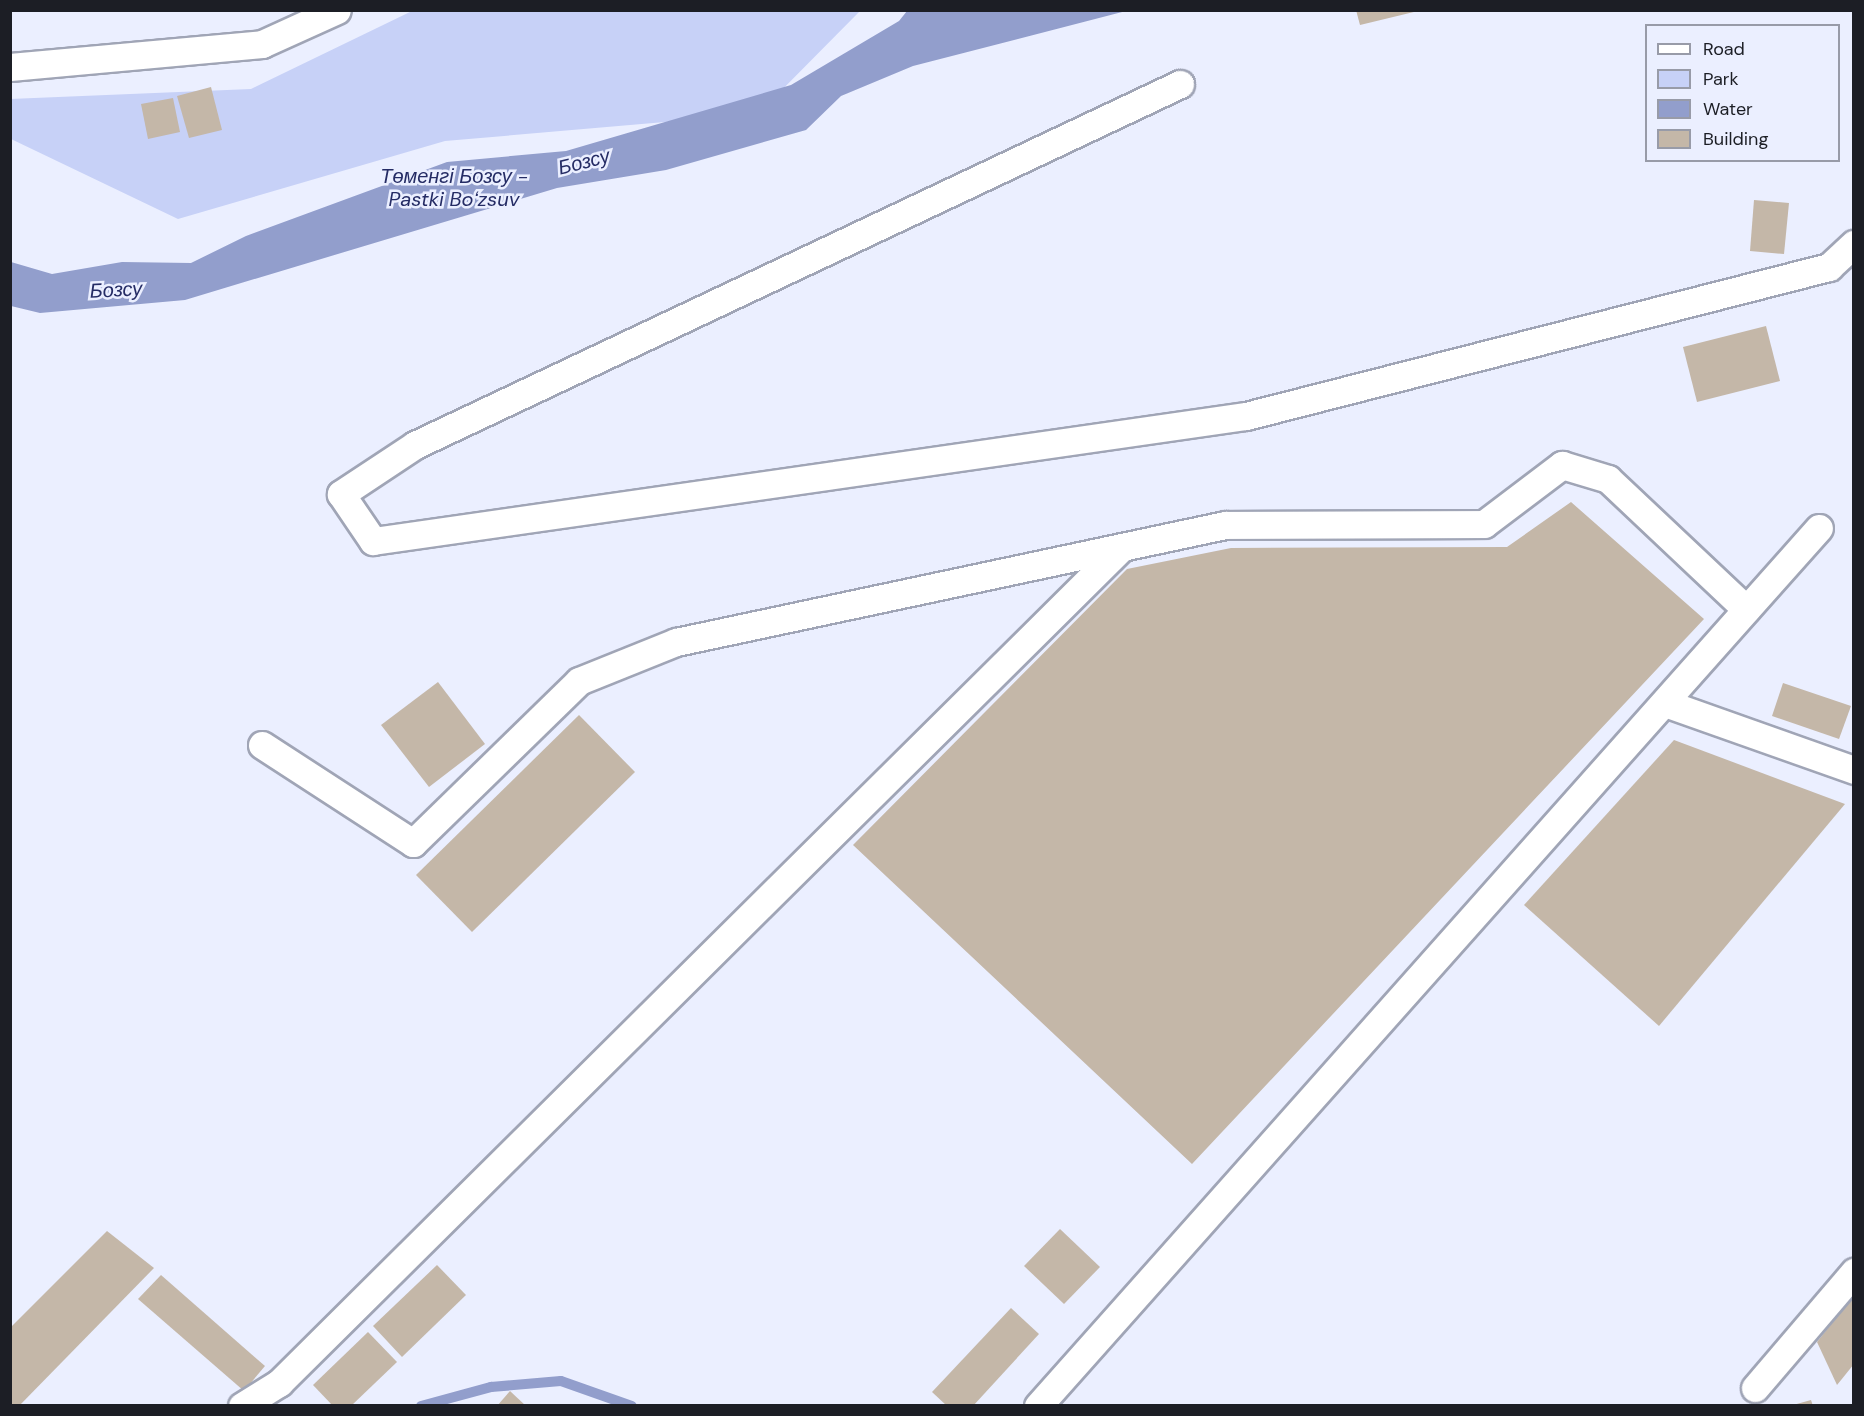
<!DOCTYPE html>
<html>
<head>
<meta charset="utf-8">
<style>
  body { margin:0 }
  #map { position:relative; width:1864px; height:1416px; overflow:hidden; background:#ebefff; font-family:"DM Sans",sans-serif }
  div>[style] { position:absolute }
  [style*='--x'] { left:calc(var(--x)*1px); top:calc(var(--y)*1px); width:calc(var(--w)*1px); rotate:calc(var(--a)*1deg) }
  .green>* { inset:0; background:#c7d1f7 }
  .water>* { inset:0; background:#929ecc }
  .stream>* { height:10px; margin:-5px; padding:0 5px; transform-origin:5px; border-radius:5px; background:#929ecc }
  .building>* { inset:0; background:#c4b7a8 }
  .roads { filter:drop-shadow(2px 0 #a0a5b6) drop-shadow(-2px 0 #a0a5b6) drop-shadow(0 2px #a0a5b6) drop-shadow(0 -2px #a0a5b6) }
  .street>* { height:27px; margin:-13.5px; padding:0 13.5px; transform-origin:13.5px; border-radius:13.5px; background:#fff }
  span { translate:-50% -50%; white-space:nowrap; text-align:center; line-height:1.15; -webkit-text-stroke:5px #ebefff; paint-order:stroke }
  .water-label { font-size:20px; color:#252c65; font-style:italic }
  .frame { position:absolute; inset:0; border:12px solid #1c1e25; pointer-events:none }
  .legend { position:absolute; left:1645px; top:24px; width:195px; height:138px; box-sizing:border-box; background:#ebefff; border:2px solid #989ba8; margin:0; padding:8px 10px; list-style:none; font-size:18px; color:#1c1e25 }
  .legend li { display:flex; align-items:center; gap:12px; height:30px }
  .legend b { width:30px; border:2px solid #989ba8 }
</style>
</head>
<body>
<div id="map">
  <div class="green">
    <i style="clip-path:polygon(412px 11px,860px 11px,758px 114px,445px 141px,178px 219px,11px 139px,10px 99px,251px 89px)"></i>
  </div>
  <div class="water">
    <i style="clip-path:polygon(907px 11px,1126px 11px,913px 66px,841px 96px,806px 130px,666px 170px,557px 188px,185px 300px,40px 313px,11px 306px,11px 262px,52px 274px,122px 262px,191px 263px,246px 236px,447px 162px,566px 151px,791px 85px,899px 21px)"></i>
  </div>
  <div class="stream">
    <i style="--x:421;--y:1406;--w:73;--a:-15.2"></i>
    <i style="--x:491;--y:1387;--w:70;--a:-4.9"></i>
    <i style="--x:561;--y:1381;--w:75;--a:19.4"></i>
  </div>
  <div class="building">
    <i style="clip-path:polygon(1356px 10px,1418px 10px,1418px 11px,1360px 25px)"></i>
    <i style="clip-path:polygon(211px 87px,222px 130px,189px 138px,177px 96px)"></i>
    <i style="clip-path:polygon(173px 98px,180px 132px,148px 139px,141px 104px)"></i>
    <i style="clip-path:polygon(1754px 200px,1789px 203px,1784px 254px,1750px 251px)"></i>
    <i style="clip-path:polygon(1766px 326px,1780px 381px,1697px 402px,1683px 347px)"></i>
    <i style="clip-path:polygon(1571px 502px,1704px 619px,1192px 1164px,853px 845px,1127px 569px,1231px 548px,1507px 547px)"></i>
    <i style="clip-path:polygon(438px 682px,485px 744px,429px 787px,381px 725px)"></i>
    <i style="clip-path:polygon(1783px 683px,1851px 706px,1839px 739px,1772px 716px)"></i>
    <i style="clip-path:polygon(579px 715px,635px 772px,472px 932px,416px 875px)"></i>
    <i style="clip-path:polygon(1674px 740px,1845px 804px,1659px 1026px,1524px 905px)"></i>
    <i style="clip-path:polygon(1060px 1229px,1100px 1267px,1064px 1304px,1024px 1266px)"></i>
    <i style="clip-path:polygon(107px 1231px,154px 1268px,19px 1406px,10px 1406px,10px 1328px)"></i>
    <i style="clip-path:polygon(437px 1265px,466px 1295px,402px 1357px,373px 1326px)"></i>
    <i style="clip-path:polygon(161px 1275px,265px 1366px,244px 1391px,138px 1299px)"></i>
    <i style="clip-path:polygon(1854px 1295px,1854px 1364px,1837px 1385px,1817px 1342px)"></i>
    <i style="clip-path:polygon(1011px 1308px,1039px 1334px,973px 1406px,947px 1406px,932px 1392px)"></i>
    <i style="clip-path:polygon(368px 1332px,397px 1362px,351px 1406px,333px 1406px,313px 1385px)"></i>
    <i style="clip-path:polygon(510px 1391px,526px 1406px,497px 1406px)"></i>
    <i style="clip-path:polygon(1811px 1400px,1813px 1406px,1793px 1406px,1793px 1405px)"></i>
  </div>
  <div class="roads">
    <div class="street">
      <i style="--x:10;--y:67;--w:253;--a:-5.2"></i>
      <i style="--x:262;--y:44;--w:82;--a:-24.4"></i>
      <i style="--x:1180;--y:84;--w:846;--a:154.74"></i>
      <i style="--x:415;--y:445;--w:89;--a:146.5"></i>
      <i style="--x:341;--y:494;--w:57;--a:55.8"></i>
      <i style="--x:373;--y:541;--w:882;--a:-8.15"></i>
      <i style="--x:1246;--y:416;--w:602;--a:-14.34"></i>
      <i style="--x:1829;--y:267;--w:34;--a:-43"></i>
      <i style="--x:1665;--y:703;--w:201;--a:19.5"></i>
      <i style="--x:262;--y:745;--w:180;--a:33"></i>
      <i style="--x:413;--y:843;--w:232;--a:-44.3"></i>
      <i style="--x:579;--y:681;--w:105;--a:-21.9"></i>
      <i style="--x:676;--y:642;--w:561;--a:-12.03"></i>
      <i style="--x:1225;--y:525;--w:259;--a:-0.2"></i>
      <i style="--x:1484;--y:524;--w:98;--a:-37.1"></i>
      <i style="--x:1562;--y:465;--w:48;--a:16.9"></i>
      <i style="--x:1608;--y:479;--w:190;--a:43.3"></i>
      <i style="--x:1755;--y:1388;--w:153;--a:-49.5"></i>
      <i style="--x:242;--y:1406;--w:44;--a:-31.9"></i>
      <i style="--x:279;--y:1383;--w:1187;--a:-44.76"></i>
      <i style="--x:1038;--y:1406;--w:1175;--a:-48.35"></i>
    </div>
  </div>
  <div class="water-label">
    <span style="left:584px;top:162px;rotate:-14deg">Бозсу</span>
    <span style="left:454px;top:188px">Төменгі Бозсу -<br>Pastki Boʻzsuv</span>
    <span style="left:116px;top:290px;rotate:-3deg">Бозсу</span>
  </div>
  <div class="frame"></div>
  <ul class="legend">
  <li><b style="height:8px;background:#fff"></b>Road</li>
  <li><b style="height:16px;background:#c7d1f7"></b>Park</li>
  <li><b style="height:16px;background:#929ecc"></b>Water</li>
  <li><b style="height:16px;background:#c4b7a8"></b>Building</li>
  </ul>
</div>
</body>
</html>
